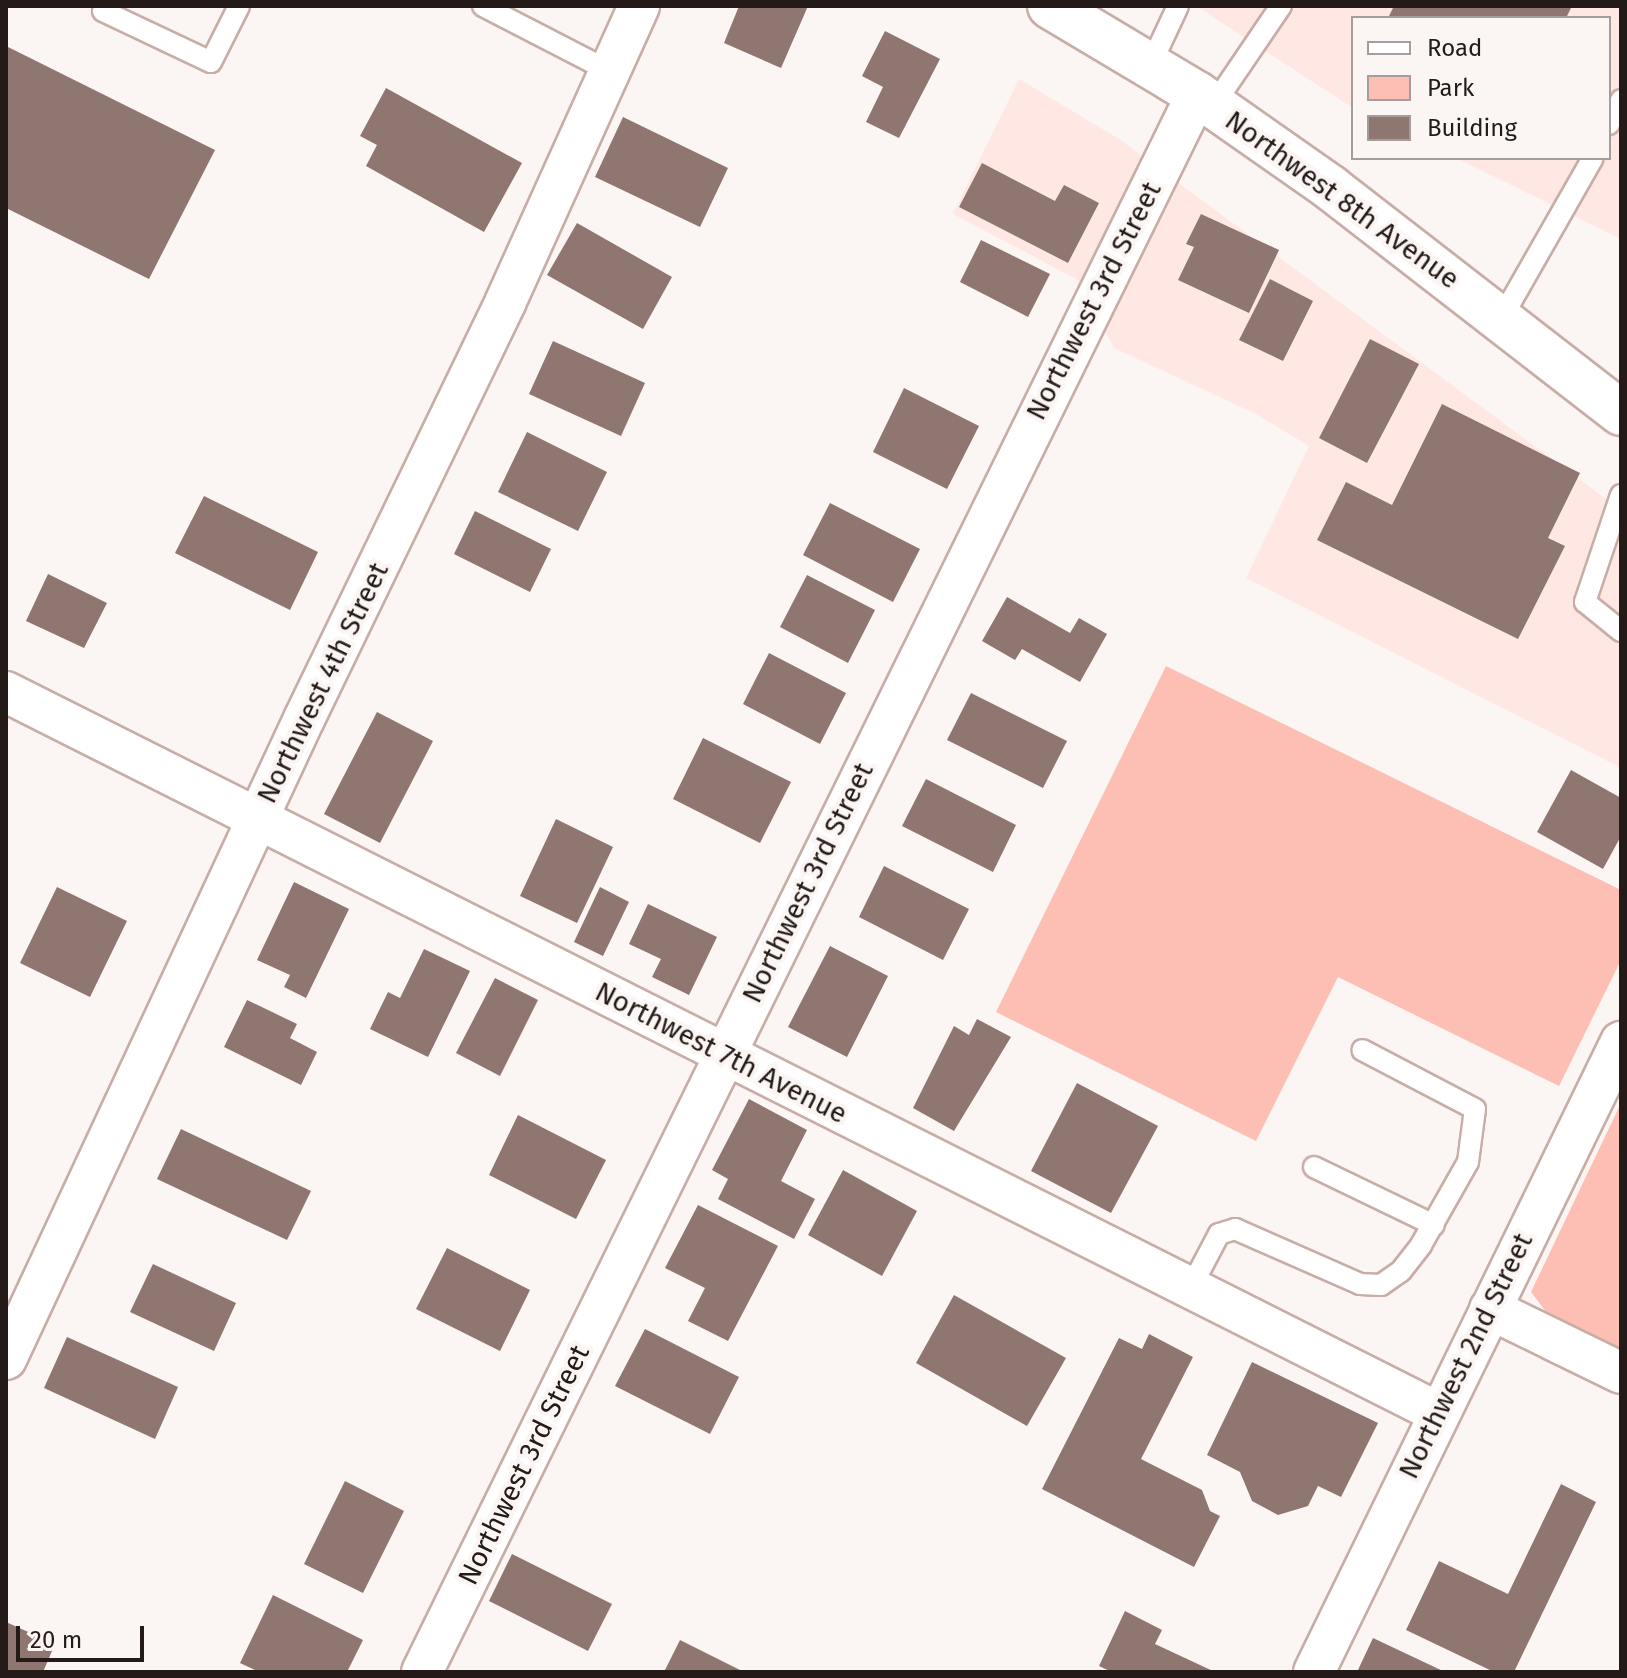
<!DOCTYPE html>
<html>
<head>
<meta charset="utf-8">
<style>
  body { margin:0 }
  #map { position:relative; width:1627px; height:1678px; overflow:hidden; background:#fbf5f4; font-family:"Fira Sans",sans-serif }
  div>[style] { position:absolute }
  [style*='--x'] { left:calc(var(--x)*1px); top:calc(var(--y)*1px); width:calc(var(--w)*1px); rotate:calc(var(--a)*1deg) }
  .built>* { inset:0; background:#ffe8e4 }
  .green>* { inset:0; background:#fdbfb3 }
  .building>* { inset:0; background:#8f7671 }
  .roads { filter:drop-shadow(2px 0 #c8ada7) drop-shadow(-2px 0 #c8ada7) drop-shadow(0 2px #c8ada7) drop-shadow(0 -2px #c8ada7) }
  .service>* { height:20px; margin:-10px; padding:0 10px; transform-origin:10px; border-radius:10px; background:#fff }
  .minor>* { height:40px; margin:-20px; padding:0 20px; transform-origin:20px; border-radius:20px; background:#fff }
  .secondary>* { height:44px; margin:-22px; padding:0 22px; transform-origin:22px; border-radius:22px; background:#fff }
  span { translate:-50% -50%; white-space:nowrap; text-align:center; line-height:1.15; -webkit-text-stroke:8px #fbf5f4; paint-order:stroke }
  .street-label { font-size:28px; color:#241a18 }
  .frame { position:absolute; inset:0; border:8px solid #241a18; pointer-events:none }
  .legend { position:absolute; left:1351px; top:16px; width:260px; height:144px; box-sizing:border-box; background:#fbf5f4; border:2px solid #a59d9c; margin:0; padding:10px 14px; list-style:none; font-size:24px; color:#241a18 }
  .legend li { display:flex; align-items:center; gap:16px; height:40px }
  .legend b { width:40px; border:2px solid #a59d9c }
  .scale { position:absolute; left:16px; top:1626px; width:128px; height:36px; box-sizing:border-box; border:4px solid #241a18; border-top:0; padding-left:10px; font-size:24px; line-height:28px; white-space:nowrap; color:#241a18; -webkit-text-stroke:6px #fbf5f4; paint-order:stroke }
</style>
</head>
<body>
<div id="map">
  <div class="built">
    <i style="clip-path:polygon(1196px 6px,1621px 6px,1621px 239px,1456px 158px,1609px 158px,1609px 18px,1353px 18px,1353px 108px)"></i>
    <i style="clip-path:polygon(1019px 79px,1119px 139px,1621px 510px,1621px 768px,1246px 578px,1309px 446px,1256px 414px,1114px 348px,1078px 280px,953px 214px)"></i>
  </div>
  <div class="green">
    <i style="clip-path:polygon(1166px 666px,1621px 890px,1621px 960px,1559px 1086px,1338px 977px,1256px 1141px,996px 1012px)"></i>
    <i style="clip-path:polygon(1621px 1103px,1621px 1349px,1547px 1313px,1531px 1292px)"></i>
  </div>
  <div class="building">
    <i style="clip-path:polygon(739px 6px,808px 6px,781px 68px,724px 43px)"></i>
    <i style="clip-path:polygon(1394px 6px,1572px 6px,1566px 18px,1388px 18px)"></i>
    <i style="clip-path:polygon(885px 31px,940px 59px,899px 138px,866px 122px,883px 87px,862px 76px)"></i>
    <i style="clip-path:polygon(6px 46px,215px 150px,149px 279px,6px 208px)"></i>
    <i style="clip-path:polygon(386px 88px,522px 163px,484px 232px,366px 166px,377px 145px,360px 136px)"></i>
    <i style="clip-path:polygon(623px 117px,728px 168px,700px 227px,595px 177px)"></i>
    <i style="clip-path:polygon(982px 163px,1055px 201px,1064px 185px,1099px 203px,1068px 263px,959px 207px)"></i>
    <i style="clip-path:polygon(1201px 214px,1279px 250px,1249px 313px,1178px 280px,1194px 247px,1186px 244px)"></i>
    <i style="clip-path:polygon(577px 223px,672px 277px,643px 329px,547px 275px)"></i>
    <i style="clip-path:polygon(981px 240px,1050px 274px,1028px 317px,960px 282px)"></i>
    <i style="clip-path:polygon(1270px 279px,1313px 301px,1283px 361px,1239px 340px)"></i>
    <i style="clip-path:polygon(1370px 339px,1419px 364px,1367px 463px,1319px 438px)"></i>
    <i style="clip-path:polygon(553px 341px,645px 383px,621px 436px,529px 394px)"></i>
    <i style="clip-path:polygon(904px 388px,979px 426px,947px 489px,873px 452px)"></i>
    <i style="clip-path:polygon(1442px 404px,1580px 473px,1548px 538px,1565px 546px,1518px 639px,1317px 540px,1346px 482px,1392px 505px)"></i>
    <i style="clip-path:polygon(527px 432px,607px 472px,578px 531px,498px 492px)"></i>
    <i style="clip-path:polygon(204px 496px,318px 552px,290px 610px,175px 553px)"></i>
    <i style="clip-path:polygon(830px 503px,920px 549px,893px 602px,803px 555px)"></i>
    <i style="clip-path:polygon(475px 511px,551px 549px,530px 592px,454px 554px)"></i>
    <i style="clip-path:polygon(48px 574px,107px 603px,84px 648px,26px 621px)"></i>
    <i style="clip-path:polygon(807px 575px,875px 610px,848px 663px,780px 627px)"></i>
    <i style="clip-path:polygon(1007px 597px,1070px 633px,1079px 618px,1107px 634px,1080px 682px,1022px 649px,1015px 660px,982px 641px)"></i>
    <i style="clip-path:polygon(769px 653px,846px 693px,820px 744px,743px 704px)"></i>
    <i style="clip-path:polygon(971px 693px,1067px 741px,1043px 788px,947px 740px)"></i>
    <i style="clip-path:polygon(377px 712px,433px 741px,380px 843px,324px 814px)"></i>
    <i style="clip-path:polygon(703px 738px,791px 782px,760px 843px,673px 799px)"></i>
    <i style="clip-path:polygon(1571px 770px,1621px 798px,1621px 836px,1603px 869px,1537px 832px)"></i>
    <i style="clip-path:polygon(926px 779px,1016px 825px,993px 872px,902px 826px)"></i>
    <i style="clip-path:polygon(556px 819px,613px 847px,577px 923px,520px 896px)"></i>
    <i style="clip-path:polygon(884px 866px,969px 909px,943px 960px,859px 917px)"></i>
    <i style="clip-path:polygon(294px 882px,349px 909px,306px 998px,284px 987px,290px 975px,257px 960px)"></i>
    <i style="clip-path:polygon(57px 887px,127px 921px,90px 997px,20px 963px)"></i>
    <i style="clip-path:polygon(600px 887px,629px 902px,603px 956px,574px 942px)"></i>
    <i style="clip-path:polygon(648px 904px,717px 937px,689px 995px,652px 977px,661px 959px,629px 944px)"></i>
    <i style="clip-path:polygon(830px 946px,888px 976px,847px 1057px,788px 1027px)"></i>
    <i style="clip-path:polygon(424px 949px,470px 971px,428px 1057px,370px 1029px,388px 992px,400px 998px)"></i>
    <i style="clip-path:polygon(495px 978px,538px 1000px,500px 1076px,456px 1053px)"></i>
    <i style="clip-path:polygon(247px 1000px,297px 1024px,290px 1038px,317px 1052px,301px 1085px,224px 1047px)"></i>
    <i style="clip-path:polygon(977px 1019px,1011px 1037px,954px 1131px,913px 1108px,954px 1026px,969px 1035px)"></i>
    <i style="clip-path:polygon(1077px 1083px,1158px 1126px,1111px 1213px,1031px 1171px)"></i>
    <i style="clip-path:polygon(749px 1099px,807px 1130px,781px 1181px,815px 1199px,794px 1239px,718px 1199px,728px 1179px,712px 1170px)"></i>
    <i style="clip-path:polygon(518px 1115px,606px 1160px,576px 1219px,489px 1175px)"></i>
    <i style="clip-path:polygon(181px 1129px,311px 1191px,287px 1240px,157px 1179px)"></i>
    <i style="clip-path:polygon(843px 1170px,917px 1211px,882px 1276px,808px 1235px)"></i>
    <i style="clip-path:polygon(698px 1205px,778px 1246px,728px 1341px,688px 1321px,705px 1288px,665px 1268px)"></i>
    <i style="clip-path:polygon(447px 1248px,530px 1290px,500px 1351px,416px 1309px)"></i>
    <i style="clip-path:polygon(153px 1264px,236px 1303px,214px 1351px,130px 1312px)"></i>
    <i style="clip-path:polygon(954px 1295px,1066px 1358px,1027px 1426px,916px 1363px)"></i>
    <i style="clip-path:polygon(645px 1329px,739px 1377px,710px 1434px,615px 1386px)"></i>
    <i style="clip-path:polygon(1149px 1334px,1193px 1357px,1141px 1459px,1202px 1490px,1210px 1511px,1220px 1516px,1194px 1567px,1042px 1489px,1119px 1338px,1142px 1349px)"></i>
    <i style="clip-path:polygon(67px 1337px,178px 1387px,155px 1439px,44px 1388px)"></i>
    <i style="clip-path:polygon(1252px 1362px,1378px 1423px,1341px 1497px,1318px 1486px,1308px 1506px,1278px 1515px,1252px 1501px,1240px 1472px,1207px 1455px)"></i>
    <i style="clip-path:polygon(345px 1481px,404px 1511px,363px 1593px,304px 1564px)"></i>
    <i style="clip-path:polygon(1561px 1484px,1596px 1502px,1514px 1672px,1494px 1672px,1406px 1630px,1439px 1561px,1508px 1594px)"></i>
    <i style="clip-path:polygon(512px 1554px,612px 1604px,588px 1651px,489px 1601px)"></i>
    <i style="clip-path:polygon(273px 1595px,363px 1640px,347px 1672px,259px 1672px,240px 1663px)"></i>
    <i style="clip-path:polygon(1125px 1611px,1162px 1630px,1155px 1644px,1215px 1672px,1112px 1672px,1099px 1666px)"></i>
    <i style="clip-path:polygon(6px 1622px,55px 1644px,43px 1672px,6px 1672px)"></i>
    <i style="clip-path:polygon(1373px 1638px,1445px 1672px,1357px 1672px)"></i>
    <i style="clip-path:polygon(680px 1640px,744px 1672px,664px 1672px)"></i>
  </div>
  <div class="roads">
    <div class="service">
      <i style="--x:483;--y:6;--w:142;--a:27.3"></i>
      <i style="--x:103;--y:11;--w:119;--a:25.3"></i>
      <i style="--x:211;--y:62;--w:63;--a:-63.4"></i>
      <i style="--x:1150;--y:66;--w:66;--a:-65"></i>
      <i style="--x:1213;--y:106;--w:121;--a:-55.8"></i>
      <i style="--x:1609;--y:124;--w:27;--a:-63"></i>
      <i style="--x:1501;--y:319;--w:185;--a:-60.3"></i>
      <i style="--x:1621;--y:495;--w:113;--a:108.6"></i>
      <i style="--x:1585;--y:602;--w:46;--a:38.9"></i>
      <i style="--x:1314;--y:1167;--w:133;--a:25.8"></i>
      <i style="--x:1190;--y:1289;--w:62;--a:-62.2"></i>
      <i style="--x:1219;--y:1234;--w:17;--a:-17"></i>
      <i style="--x:1235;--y:1229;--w:137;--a:23.7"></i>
      <i style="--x:1360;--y:1284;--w:21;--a:3"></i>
      <i style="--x:1381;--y:1285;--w:24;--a:-35"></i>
      <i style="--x:1401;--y:1271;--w:33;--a:-52"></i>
      <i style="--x:1421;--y:1245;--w:95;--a:-60.5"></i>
      <i style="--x:1468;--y:1162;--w:53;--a:-82.5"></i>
      <i style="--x:1475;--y:1109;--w:127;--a:-152.4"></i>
    </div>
    <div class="minor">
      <i style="--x:6;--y:692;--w:1602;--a:26.71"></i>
      <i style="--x:1490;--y:1309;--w:146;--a:26"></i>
      <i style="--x:6;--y:1359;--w:708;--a:-65.03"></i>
      <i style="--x:305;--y:717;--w:460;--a:-64.2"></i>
      <i style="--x:505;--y:303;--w:326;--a:-65.7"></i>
      <i style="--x:422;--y:1672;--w:1758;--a:-63.84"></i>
      <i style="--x:1314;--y:1672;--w:701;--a:-64.02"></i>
    </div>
    <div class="secondary">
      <i style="--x:1050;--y:6;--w:171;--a:30.9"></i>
      <i style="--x:1197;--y:94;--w:164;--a:35"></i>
      <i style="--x:1331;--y:188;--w:367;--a:37.8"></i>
    </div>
  </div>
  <div class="street-label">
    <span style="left:1342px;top:200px;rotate:36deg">Northwest 8th Avenue</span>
    <span style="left:1094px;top:301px;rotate:-63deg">Northwest 3rd Street</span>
    <span style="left:323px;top:683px;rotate:-64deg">Northwest 4th Street</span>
    <span style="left:808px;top:883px;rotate:-64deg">Northwest 3rd Street</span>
    <span style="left:721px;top:1053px;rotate:27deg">Northwest 7th Avenue</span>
    <span style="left:1466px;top:1356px;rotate:-64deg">Northwest 2nd Street</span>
    <span style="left:524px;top:1465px;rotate:-64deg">Northwest 3rd Street</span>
  </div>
  <div class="frame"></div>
  <ul class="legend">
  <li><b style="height:10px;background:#fff"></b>Road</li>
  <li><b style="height:22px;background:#fdbfb3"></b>Park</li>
  <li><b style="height:22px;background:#8f7671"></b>Building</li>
  </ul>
  <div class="scale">20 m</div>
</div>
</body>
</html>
